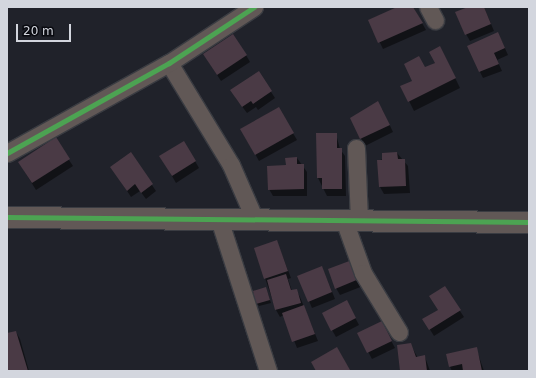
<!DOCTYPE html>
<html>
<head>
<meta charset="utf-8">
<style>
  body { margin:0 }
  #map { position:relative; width:536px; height:378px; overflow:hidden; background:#20222a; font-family:"DejaVu Sans",sans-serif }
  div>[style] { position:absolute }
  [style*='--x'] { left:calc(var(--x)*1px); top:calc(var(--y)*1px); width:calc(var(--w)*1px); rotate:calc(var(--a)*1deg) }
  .shadow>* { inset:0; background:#0007 }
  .building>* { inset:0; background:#4a3a45 }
  .roads { filter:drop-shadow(1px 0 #3a3c42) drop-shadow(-1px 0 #3a3c42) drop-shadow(0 1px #3a3c42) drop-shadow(0 -1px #3a3c42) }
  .minor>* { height:17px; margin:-8.5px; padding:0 8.5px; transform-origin:8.5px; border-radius:8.5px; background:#615856 }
  .tertiary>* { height:21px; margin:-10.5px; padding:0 10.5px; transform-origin:10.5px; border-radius:10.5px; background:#615856 }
  .cycleway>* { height:5px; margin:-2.5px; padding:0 2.5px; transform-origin:2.5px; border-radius:2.5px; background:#4ca352 }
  span { translate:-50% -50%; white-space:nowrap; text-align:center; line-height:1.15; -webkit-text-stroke:3px #090a10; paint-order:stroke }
  .frame { position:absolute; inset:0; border:8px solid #d3d6de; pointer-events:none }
  .scale { position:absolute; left:16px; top:24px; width:55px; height:18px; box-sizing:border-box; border:2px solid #d3d6de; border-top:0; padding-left:5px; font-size:12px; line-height:14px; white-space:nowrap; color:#d3d6de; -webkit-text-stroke:3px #090a10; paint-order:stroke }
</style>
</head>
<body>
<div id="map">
  <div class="shadow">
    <i style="clip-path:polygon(399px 7px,413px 7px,426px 30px,383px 49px,369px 20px)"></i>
    <i style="clip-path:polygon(471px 7px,484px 7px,494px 31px,470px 41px,466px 34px)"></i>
    <i style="clip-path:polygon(498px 33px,508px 55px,497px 60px,502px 71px,483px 78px,480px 72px)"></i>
    <i style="clip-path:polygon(246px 55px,250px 62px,221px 81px,208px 61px)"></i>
    <i style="clip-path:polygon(445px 57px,460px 88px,414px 111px,409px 101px,425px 69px)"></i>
    <i style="clip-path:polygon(258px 72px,275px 98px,258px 110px,256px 107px,247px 113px,235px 97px)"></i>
    <i style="clip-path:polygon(278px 108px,297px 140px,259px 161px,241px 129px)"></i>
    <i style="clip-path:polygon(382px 109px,393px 132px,365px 146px,351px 118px)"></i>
    <i style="clip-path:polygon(336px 134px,340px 149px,345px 156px,346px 196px,327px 196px,318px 178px)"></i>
    <i style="clip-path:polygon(397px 153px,408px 166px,410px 193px,384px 194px,380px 187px,378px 161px)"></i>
    <i style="clip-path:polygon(131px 154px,156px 191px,146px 199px,140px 191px,131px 197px,116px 174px)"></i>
    <i style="clip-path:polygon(161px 157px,195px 161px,199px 168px,176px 183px)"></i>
    <i style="clip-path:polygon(297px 158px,307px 172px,307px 196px,273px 196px,269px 189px,287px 166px)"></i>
    <i style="clip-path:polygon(69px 160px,73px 166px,36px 190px,23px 169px)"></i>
    <i style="clip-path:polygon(277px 242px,291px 278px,288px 279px,292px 291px,296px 290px,300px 297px,318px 341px,297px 348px,284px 315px,280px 317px,276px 310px,265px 278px)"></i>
    <i style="clip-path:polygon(352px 261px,363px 286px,340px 295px,336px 288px)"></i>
    <i style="clip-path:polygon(322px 267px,335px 299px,312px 308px,309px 301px)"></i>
    <i style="clip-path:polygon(266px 288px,271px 303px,259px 306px,257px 303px)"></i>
    <i style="clip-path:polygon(350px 308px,359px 325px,336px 337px,332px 330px)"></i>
    <i style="clip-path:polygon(460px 311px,464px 317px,434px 336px,424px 320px)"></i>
    <i style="clip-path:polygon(385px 329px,395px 348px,372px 359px,358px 333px)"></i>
    <i style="clip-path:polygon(16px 332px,20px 339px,29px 371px,7px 371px,7px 334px)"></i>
    <i style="clip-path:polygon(410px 344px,418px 358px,425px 357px,430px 371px,401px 371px)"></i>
    <i style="clip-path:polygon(337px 348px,350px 371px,317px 371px,312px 363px)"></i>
    <i style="clip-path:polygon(476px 348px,484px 371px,452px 371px,450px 367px)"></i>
  </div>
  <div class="building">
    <i style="clip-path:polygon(397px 7px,413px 7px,423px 23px,378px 43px,368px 20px)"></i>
    <i style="clip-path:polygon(468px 7px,484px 7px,491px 24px,465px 35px,455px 12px)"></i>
    <i style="clip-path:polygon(498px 32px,505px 48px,494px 53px,499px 64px,479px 72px,467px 46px)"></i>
    <i style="clip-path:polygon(233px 34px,247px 55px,217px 75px,203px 54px)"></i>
    <i style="clip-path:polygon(440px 46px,456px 78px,408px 102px,400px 86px,412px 81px,404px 64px,419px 56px,425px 67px,435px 63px,429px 52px)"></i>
    <i style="clip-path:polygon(259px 71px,272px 91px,253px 104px,251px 101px,242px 107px,230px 90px)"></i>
    <i style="clip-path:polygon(378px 101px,390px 125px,360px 139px,350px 118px)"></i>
    <i style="clip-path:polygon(279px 107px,294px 133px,255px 155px,240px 129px)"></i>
    <i style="clip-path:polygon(316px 133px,337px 133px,337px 148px,342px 148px,342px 189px,322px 189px,322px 178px,317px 178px)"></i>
    <i style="clip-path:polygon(56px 137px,70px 159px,32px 183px,18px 162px)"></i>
    <i style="clip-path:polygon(184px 141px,196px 161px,172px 176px,159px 156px)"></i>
    <i style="clip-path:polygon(131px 152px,153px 184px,141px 193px,135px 184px,127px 191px,110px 167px)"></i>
    <i style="clip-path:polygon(397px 152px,398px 159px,405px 159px,406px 186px,379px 187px,377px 160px,382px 160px,382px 153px)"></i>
    <i style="clip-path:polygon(297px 157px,297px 164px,304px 164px,304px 189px,268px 190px,267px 166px,286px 165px,285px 158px)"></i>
    <i style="clip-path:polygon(277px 240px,288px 271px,264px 279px,254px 248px)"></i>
    <i style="clip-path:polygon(352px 260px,359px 279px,335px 289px,328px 269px)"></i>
    <i style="clip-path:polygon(322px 266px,332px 292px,308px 302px,297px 276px)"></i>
    <i style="clip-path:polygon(286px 274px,291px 290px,297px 289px,301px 303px,275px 310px,267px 280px)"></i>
    <i style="clip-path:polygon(445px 286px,461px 310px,429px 330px,422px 319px,438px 310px,429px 296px)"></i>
    <i style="clip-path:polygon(266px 287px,270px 300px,256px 304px,253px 291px)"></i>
    <i style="clip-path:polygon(347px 300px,356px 318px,331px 331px,322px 313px)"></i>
    <i style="clip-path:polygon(304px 305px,315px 334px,292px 342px,282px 313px)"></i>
    <i style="clip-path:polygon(382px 321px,392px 341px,367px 353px,357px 333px)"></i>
    <i style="clip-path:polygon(16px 331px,28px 371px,7px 371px,7px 333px)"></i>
    <i style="clip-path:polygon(411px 343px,416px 357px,425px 355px,427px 371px,400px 371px,397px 345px)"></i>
    <i style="clip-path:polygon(337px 347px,350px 370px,316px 371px,311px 362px)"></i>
    <i style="clip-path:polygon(477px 347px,482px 371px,463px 371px,462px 364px,449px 367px,446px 354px)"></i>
  </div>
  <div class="roads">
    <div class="minor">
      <i style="--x:428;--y:7;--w:15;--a:62"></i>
      <i style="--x:169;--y:63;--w:119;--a:58.7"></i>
      <i style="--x:231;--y:165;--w:60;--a:66.4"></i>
      <i style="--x:356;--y:148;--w:73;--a:87.6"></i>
      <i style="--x:7;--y:153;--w:185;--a:-29.1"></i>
      <i style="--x:169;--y:63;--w:102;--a:-33.4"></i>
      <i style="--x:219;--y:219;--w:160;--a:72.1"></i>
      <i style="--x:344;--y:220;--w:56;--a:70.3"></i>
      <i style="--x:363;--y:273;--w:69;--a:58.6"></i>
    </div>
    <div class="tertiary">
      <i style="--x:7;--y:217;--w:522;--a:0.55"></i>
    </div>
  </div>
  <div class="cycleway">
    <i style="--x:7;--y:153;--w:185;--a:-29.1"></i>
    <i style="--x:169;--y:63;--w:102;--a:-33.4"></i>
    <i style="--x:7;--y:217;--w:522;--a:0.55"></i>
  </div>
  <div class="frame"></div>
  <div class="scale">20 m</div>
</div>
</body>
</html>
